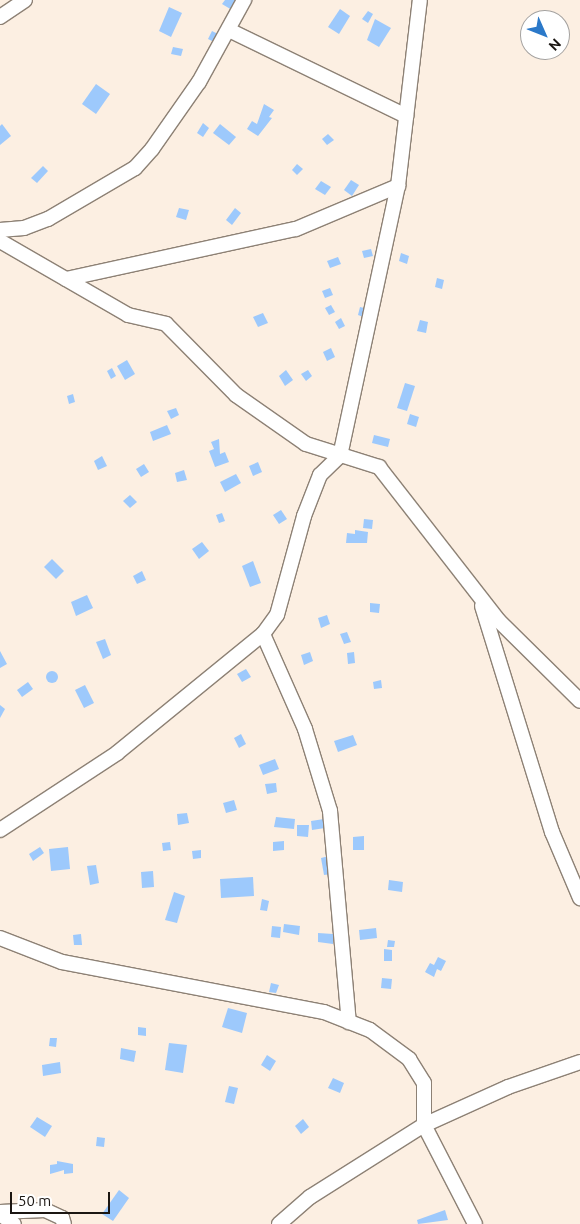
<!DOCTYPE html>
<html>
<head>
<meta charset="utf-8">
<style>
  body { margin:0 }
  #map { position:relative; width:580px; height:1224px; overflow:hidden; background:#fcefe2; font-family:Ubuntu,sans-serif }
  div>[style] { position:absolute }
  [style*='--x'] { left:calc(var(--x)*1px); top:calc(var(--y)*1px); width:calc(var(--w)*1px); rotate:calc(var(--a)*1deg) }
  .building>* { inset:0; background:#9dc9fc }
  .round { border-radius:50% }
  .roads { filter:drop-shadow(1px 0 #8d8175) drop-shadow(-1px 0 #8d8175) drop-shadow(0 1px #8d8175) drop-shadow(0 -1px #8d8175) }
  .minor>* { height:14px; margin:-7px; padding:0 7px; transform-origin:7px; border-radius:7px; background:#fff }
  span { translate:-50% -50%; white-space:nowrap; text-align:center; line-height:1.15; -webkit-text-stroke:4px #fff; paint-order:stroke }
  .north { position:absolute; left:520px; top:10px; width:50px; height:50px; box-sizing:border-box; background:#fff; border:1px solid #a4a2a0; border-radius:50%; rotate:134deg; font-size:14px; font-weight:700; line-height:20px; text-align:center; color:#1b1612 }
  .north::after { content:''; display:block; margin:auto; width:18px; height:22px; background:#2b79c9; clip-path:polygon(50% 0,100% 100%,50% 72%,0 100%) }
  .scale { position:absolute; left:10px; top:1192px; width:100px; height:22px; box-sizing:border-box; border:2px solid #1b1612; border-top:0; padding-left:6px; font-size:15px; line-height:18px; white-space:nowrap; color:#1b1612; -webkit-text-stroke:4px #fff; paint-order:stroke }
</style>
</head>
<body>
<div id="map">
  <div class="building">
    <i style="clip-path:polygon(225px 0,239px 0,232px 10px,222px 4px)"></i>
    <i style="clip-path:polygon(169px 7px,182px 13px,171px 37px,159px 31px)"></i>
    <i style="clip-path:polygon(340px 9px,350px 16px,339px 34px,328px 27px)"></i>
    <i style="clip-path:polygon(368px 11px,373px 14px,368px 23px,362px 19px)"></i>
    <i style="clip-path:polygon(375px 19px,391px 28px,379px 47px,367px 40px)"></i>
    <i style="clip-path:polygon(212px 31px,220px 35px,216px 43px,208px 39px)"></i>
    <i style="clip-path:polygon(173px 47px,183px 49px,181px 56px,171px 54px)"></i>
    <i style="clip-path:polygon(96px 84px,110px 94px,96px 114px,82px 104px)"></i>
    <i style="clip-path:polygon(264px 104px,274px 110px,269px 117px,272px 118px,258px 136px,247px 129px,252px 121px,257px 124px)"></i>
    <i style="clip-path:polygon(203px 123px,209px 128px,203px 137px,197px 133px)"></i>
    <i style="clip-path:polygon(2px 124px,11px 136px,0 145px,0 126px)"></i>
    <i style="clip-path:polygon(220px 124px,236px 137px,229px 145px,213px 133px)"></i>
    <i style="clip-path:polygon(328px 134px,334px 140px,327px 145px,322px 139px)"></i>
    <i style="clip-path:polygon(297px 164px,303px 169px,297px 175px,292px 170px)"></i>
    <i style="clip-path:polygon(43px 166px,48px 171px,37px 183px,31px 178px)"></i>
    <i style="clip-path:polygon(351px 180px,359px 185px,352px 196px,344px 190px)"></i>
    <i style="clip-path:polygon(321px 181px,331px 187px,325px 195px,315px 189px)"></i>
    <i style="clip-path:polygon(179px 208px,189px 210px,186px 220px,176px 217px)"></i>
    <i style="clip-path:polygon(235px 208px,241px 213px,232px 225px,226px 220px)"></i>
    <i style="clip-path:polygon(371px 249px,373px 256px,364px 258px,362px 251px)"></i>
    <i style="clip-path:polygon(401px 253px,409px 256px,407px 264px,399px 261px)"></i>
    <i style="clip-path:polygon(338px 257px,341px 264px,330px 268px,327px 261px)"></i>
    <i style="clip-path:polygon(437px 278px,444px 280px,442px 289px,435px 287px)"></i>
    <i style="clip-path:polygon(330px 288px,333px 295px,325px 298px,322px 291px)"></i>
    <i style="clip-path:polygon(331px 305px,335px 312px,329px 315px,325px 308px)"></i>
    <i style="clip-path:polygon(360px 307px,368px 309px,366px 318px,358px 315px)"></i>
    <i style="clip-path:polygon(263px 313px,268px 323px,258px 327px,253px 317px)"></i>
    <i style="clip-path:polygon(341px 318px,345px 326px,339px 329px,335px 322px)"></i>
    <i style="clip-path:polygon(420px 320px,428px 322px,426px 333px,417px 331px)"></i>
    <i style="clip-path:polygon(331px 348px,335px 357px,327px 361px,323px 352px)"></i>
    <i style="clip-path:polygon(127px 360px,135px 374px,125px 380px,117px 366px)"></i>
    <i style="clip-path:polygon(112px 368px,116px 376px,111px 379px,107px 371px)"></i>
    <i style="clip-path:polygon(286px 370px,293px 380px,285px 386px,279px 376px)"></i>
    <i style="clip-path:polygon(308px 370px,312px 376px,306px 381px,301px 374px)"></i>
    <i style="clip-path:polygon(405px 383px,415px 386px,407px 411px,397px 408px)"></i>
    <i style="clip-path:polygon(73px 394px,75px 402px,69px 404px,67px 396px)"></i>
    <i style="clip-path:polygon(176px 408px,179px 415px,171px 419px,167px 411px)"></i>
    <i style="clip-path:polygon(410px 414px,419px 417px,416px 427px,407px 424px)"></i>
    <i style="clip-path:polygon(167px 425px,171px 434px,153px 441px,150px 432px)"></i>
    <i style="clip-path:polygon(374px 435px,390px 439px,388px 447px,372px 443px)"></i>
    <i style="clip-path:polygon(219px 439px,220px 454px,225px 452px,229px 462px,215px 467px,209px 451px,214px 449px,211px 442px)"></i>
    <i style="clip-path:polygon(102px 456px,107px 466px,98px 470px,94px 461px)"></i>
    <i style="clip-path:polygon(258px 462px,262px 472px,253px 476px,249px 466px)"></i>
    <i style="clip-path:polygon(144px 464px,149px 472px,141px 477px,136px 469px)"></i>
    <i style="clip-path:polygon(184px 470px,187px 480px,177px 482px,175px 473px)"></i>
    <i style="clip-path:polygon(236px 474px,241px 483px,225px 492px,220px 482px)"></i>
    <i style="clip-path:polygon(130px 495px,137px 502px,130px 508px,123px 501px)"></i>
    <i style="clip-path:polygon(281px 510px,287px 519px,279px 524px,273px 515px)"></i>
    <i style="clip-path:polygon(222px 513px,225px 521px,219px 523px,216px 515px)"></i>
    <i style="clip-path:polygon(364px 519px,373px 520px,372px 529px,363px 528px)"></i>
    <i style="clip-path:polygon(355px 530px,368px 532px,367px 543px,346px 543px,347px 533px,355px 534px)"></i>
    <i style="clip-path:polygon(202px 542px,209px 551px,199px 559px,192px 549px)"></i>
    <i style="clip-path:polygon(52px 559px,64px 571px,56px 579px,44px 567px)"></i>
    <i style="clip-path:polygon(253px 561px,261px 583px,250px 587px,242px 566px)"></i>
    <i style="clip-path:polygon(142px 571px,146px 580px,137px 584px,133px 576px)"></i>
    <i style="clip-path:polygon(87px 595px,93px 608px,76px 616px,71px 602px)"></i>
    <i style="clip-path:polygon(370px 603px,380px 604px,379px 613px,370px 612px)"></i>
    <i style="clip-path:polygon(327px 615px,330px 624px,321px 628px,318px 618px)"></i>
    <i style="clip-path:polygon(347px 632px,351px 642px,344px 644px,340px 634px)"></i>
    <i style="clip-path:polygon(105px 639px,111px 655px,103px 659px,96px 642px)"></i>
    <i style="clip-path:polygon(0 651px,7px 664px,0 668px)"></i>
    <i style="clip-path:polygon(310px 652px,313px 661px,304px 665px,301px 655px)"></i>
    <i style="clip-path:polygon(354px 652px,355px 663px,348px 664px,347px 653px)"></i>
    <i style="clip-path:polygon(246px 669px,251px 677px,242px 682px,237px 674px)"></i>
    <i class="round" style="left:46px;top:671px;width:12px;height:12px"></i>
    <i style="clip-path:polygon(381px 680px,382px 688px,374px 689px,373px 682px)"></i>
    <i style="clip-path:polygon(28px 682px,33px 689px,22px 697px,17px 690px)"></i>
    <i style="clip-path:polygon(85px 685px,94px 703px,84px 708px,75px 690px)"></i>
    <i style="clip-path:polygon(0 705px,5px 709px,0 718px)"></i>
    <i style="clip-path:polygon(241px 734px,246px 744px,239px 748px,234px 738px)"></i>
    <i style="clip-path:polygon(353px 735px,357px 745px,338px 752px,334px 741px)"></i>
    <i style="clip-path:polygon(275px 759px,279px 769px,263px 775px,259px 765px)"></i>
    <i style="clip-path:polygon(276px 783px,277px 792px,267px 794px,265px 784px)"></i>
    <i style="clip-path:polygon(234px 800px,237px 810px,226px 813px,223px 803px)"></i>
    <i style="clip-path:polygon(187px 813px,189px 823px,178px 825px,177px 814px)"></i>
    <i style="clip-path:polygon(276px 817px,295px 819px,294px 829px,274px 827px)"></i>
    <i style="clip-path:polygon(324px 819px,325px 828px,312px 830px,311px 821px)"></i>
    <i style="clip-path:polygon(297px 825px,309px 825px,308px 837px,297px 836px)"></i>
    <i style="clip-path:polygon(364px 836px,364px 850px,353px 850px,353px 837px)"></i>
    <i style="clip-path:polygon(284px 841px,284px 850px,273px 851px,273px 842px)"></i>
    <i style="clip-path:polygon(170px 842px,171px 850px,163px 851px,162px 843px)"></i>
    <i style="clip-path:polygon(40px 847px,44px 853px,33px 861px,29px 854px)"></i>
    <i style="clip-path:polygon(68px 847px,70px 869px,51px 871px,49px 849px)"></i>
    <i style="clip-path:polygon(201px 850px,201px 858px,193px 859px,192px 851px)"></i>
    <i style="clip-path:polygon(329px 856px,332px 874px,324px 875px,321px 858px)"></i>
    <i style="clip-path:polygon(96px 865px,99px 883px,90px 885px,87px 866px)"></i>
    <i style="clip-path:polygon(153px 871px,154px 887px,142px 888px,141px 872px)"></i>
    <i style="clip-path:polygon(253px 877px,254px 896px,221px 898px,220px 879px)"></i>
    <i style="clip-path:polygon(389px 880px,403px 882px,402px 892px,388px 890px)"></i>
    <i style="clip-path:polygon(174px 892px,185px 896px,177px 923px,165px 920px)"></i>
    <i style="clip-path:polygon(262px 899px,269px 901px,267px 911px,260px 910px)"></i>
    <i style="clip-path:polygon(284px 924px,300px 926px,299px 935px,283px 932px)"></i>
    <i style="clip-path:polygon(272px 926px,281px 927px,280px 938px,271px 937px)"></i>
    <i style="clip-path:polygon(376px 928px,377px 938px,360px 940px,359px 930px)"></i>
    <i style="clip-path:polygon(318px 933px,333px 934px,333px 944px,318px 942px)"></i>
    <i style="clip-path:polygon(81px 934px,82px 945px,74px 945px,73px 935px)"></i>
    <i style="clip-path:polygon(388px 940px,395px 941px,394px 947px,387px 947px)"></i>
    <i style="clip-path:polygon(384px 949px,392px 950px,392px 961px,384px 961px)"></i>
    <i style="clip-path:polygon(438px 957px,446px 961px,441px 971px,437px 969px,434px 977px,425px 972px,430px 963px,434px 965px)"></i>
    <i style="clip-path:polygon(382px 978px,392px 979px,391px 989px,381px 988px)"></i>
    <i style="clip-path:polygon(271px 983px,279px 985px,276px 993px,269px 992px)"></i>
    <i style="clip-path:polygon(228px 1008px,247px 1013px,242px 1033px,222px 1027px)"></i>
    <i style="clip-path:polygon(138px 1027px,146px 1028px,146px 1036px,138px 1035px)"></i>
    <i style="clip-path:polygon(50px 1038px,57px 1038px,56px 1047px,49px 1046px)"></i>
    <i style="clip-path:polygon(169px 1043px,187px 1045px,183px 1073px,165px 1070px)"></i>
    <i style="clip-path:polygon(121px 1048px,136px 1051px,134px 1062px,120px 1059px)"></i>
    <i style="clip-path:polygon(267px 1055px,276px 1061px,270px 1071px,261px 1065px)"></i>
    <i style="clip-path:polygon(60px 1062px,61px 1073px,43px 1076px,42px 1065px)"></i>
    <i style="clip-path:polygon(333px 1078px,344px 1083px,340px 1093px,328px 1088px)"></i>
    <i style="clip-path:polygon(229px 1086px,238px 1088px,234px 1104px,225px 1102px)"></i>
    <i style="clip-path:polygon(37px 1117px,52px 1126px,45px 1137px,30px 1127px)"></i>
    <i style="clip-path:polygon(303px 1119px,309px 1127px,301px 1134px,295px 1126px)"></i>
    <i style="clip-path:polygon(97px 1137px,105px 1138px,104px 1147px,96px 1146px)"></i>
    <i style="clip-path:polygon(57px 1161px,73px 1164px,73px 1173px,64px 1174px,64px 1170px,50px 1174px,50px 1165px,57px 1164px)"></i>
    <i style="clip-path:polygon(119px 1190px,129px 1198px,113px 1221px,102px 1214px)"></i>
    <i style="clip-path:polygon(445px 1210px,448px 1220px,418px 1224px,417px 1220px)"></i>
  </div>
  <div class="roads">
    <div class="minor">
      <i style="--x:0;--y:17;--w:30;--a:-34"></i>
      <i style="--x:229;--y:30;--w:197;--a:25.9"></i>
      <i style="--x:0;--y:230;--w:24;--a:-5"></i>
      <i style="--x:24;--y:228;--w:26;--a:-21"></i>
      <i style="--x:48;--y:219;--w:101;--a:-30.4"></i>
      <i style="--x:135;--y:168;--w:25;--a:-48"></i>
      <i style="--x:152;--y:149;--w:82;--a:-55"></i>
      <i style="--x:199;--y:82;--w:94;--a:-61.2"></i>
      <i style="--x:0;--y:241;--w:148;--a:30"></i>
      <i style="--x:128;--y:315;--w:39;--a:13"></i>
      <i style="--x:166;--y:324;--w:100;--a:45.4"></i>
      <i style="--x:236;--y:395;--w:85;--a:35"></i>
      <i style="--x:306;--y:444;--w:77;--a:17.5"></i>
      <i style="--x:379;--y:467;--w:194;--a:52.1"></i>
      <i style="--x:498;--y:620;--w:115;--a:44.6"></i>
      <i style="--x:66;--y:279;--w:235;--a:-12.3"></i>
      <i style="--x:296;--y:229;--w:111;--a:-22.9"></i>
      <i style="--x:482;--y:606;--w:237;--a:72.8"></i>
      <i style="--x:552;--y:832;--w:72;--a:67"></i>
      <i style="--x:263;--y:634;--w:104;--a:66.1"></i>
      <i style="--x:305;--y:729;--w:86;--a:73"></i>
      <i style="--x:330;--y:811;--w:212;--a:84.9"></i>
      <i style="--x:0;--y:830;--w:140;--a:-33.3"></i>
      <i style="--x:117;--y:753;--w:188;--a:-39.2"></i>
      <i style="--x:263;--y:634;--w:24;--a:-54"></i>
      <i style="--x:277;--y:615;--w:103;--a:-74.7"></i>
      <i style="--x:304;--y:516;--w:44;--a:-68.7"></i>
      <i style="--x:320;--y:475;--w:28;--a:-44"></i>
      <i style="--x:340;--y:456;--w:276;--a:-77.9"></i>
      <i style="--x:398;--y:186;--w:187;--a:-83.3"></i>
      <i style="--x:0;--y:938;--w:66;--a:21.2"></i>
      <i style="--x:62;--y:962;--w:267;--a:10.8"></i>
      <i style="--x:324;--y:1012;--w:49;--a:21.4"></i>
      <i style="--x:370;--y:1030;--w:49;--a:36.6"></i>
      <i style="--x:409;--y:1059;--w:28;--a:58"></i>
      <i style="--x:424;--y:1083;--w:42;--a:90"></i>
      <i style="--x:424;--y:1125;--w:111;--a:62.7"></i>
      <i style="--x:0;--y:1212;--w:45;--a:-2.5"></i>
      <i style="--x:45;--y:1210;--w:19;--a:25"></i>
      <i style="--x:62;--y:1218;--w:6;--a:72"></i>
      <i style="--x:0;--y:1214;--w:17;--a:36"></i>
      <i style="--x:279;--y:1224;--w:41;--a:-41.1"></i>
      <i style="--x:310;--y:1197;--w:135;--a:-32.3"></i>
      <i style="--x:424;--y:1125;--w:92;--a:-24.3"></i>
      <i style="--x:508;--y:1087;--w:76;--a:-19.1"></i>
    </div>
  </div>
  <div class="north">N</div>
  <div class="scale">50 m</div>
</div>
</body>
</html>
